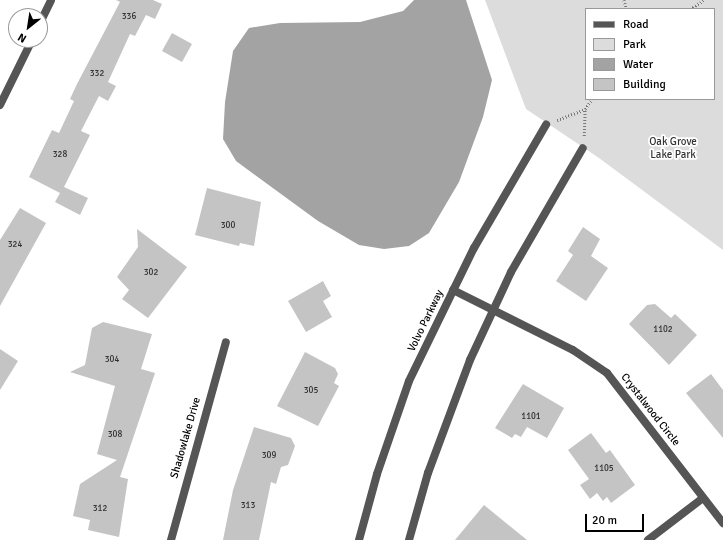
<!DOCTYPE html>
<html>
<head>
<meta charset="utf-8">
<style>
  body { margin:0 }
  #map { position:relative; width:723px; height:540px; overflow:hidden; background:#fff; font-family:Signika,sans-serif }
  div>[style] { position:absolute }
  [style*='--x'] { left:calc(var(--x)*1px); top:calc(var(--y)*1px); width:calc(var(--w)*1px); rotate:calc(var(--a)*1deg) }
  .green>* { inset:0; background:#dcdcdc }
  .water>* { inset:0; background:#a3a3a3 }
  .building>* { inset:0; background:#c4c4c4 }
  .path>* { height:2.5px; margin-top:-1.25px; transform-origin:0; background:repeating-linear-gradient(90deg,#777 0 1px,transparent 0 3px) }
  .minor>* { height:8px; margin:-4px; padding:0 4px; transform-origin:4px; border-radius:4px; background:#555 }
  span { translate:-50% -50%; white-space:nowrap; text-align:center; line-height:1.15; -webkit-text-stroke:3.5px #fff; paint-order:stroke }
  .number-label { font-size:9px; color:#313131 }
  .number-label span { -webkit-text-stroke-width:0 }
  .park-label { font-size:11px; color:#333 }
  .street-label { font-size:11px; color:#000 }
  .legend { position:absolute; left:585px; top:8px; width:130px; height:92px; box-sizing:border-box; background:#fff; border:1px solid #999; margin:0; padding:5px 7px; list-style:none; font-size:12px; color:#000 }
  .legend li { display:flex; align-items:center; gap:8px; height:20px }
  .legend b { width:20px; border:1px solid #999 }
  .north { position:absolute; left:8px; top:8px; width:40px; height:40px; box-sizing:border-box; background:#fff; border:1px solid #999; border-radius:50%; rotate:210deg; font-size:11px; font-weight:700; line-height:16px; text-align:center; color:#000 }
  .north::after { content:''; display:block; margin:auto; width:14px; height:18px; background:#000; clip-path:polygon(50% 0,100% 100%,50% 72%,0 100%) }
  .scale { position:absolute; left:585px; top:514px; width:59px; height:18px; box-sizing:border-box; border:2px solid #000; border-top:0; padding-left:5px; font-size:12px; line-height:14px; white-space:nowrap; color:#000; -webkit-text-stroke:3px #fff; paint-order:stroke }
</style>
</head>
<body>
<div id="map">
  <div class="green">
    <i style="clip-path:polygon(evenodd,485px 0,723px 0,723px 250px,599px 158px,526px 109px,485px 0,586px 9px,714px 9px,714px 99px,586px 99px,586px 9px)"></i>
  </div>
  <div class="water">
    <i style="clip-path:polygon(414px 0,466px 0,492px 80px,483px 117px,459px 182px,429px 233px,409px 246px,384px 249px,359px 245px,318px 221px,236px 161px,223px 139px,225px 102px,233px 51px,249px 28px,280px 23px,360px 22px,403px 11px)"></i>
  </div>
  <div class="building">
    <i style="clip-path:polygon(116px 0,153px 0,162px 4px,155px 19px,146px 15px,135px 36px,130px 34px,108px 82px,116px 86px,108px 101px,99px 96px,81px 131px,90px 135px,64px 187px,88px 198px,80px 215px,55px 202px,60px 193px,29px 177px,52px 130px,59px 133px,74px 101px,70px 99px,77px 84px,120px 2px)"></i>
    <i style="clip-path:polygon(172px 33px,192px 44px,182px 62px,162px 51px)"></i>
    <i style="clip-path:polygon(207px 188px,261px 202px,254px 246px,240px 243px,239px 246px,195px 235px)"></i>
    <i style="clip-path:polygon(20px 208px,46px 223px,0 306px,0 240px)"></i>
    <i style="clip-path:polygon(583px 227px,600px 239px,591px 256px,608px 268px,586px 301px,556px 281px,573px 255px,568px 251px)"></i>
    <i style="clip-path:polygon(137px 229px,187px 267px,148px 318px,122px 299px,129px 290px,117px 277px,138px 247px)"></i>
    <i style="clip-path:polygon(323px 281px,331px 296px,323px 301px,332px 317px,306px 332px,288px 301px)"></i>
    <i style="clip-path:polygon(655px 304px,671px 318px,675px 314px,697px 335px,669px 365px,629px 324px,647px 305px)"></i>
    <i style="clip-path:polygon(103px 322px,152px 334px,141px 369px,155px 373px,120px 477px,128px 479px,119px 537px,88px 530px,90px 520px,73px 516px,80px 484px,117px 460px,97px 454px,115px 386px,70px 372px,85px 365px,92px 328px)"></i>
    <i style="clip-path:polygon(0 349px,18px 361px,0 390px)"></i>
    <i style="clip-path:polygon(305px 352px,335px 368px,338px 374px,334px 383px,339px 386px,318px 426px,277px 406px)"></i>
    <i style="clip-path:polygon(711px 374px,723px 390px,723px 438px,686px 393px)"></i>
    <i style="clip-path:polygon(523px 384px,564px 408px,547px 438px,527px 427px,521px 437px,515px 434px,512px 438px,495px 428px)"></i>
    <i style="clip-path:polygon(254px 427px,291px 438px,295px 446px,288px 465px,281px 467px,276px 484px,271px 482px,259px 540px,223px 540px,233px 490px)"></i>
    <i style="clip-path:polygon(591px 433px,606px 453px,610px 450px,635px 485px,611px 503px,607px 497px,603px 501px,597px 493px,590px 499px,580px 485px,589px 479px,568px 450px)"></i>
    <i style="clip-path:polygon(484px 505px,527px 540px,455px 540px)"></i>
  </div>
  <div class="path">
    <i style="--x:624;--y:0;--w:9;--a:72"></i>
    <i style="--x:690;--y:9;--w:17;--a:-33"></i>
    <i style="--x:557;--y:120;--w:30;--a:-21"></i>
    <i style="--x:585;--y:109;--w:12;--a:-55"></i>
    <i style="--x:584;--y:136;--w:27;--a:-88"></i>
  </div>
  <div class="minor">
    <i style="--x:40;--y:23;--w:25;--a:-64"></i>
    <i style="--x:0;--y:105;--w:72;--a:-63.8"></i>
    <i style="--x:453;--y:290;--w:134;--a:26.6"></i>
    <i style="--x:573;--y:350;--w:41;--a:34.1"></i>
    <i style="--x:607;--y:373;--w:190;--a:52.3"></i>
    <i style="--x:171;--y:540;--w:205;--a:-74.5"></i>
    <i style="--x:359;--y:540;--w:68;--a:-74.7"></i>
    <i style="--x:377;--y:474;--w:98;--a:-71"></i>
    <i style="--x:409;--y:381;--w:148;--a:-64"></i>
    <i style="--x:474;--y:248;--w:143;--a:-59.7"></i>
    <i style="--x:409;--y:540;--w:70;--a:-74.2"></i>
    <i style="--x:428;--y:473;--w:121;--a:-69.6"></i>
    <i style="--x:470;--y:360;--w:97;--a:-65"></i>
    <i style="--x:511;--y:272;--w:143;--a:-59.9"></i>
    <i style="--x:648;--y:540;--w:69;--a:-37.4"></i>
  </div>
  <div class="number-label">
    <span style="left:129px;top:17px">336</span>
    <span style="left:97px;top:74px">332</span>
    <span style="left:60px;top:155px">328</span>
    <span style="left:228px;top:226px">300</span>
    <span style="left:15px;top:245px">324</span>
    <span style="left:151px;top:273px">302</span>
    <span style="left:663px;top:330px">1102</span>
    <span style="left:112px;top:360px">304</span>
    <span style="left:311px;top:391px">305</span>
    <span style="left:531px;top:417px">1101</span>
    <span style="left:115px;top:435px">308</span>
    <span style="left:269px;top:456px">309</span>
    <span style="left:604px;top:469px">1105</span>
    <span style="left:248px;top:506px">313</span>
    <span style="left:100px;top:509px">312</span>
  </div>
  <div class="park-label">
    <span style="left:673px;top:149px">Oak Grove<br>Lake Park</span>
  </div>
  <div class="street-label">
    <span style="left:426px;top:321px;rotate:-64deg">Volvo Parkway</span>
    <span style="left:650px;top:410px;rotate:52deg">Crystalwood Circle</span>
    <span style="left:186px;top:438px;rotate:-74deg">Shadowlake Drive</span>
  </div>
  <ul class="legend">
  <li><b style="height:5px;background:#555"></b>Road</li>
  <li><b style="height:11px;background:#dcdcdc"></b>Park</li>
  <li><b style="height:11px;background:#a3a3a3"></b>Water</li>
  <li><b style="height:11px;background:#c4c4c4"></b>Building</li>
  </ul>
  <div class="north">N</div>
  <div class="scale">20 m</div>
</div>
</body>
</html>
